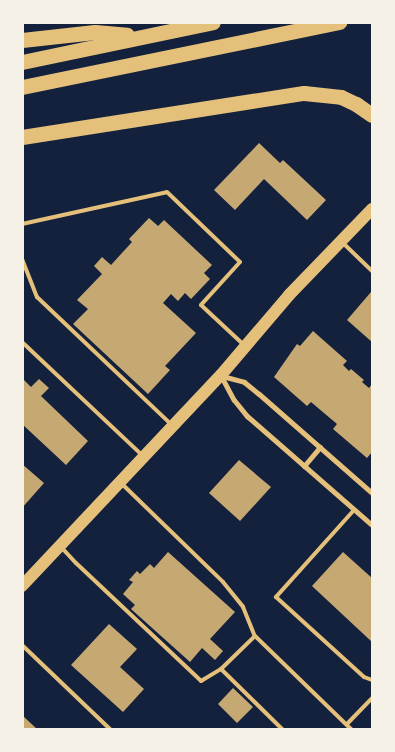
<!DOCTYPE html>
<html>
<head>
<meta charset="utf-8">
<style>
  body { margin:0 }
  #map { position:relative; width:395px; height:752px; overflow:hidden; background:#14213d; font-family:"PT Sans Narrow",sans-serif }
  div>[style] { position:absolute }
  [style*='--x'] { left:calc(var(--x)*1px); top:calc(var(--y)*1px); width:calc(var(--w)*1px); rotate:calc(var(--a)*1deg) }
  .building>* { inset:0; background:#c6a872 }
  .service>* { height:4px; margin:-2px; padding:0 2px; transform-origin:2px; border-radius:2px; background:#e5c07b }
  .minor>* { height:5px; margin:-2.5px; padding:0 2.5px; transform-origin:2.5px; border-radius:2.5px; background:#e5c07b }
  .primary>* { height:12px; margin:-6px; padding:0 6px; transform-origin:6px; border-radius:6px; background:#e5c07b }
  .motorway>* { height:15px; margin:-7.5px; padding:0 7.5px; transform-origin:7.5px; border-radius:7.5px; background:#e5c07b }
  span { translate:-50% -50%; white-space:nowrap; text-align:center; line-height:1.15; -webkit-text-stroke:4.5px #f6f1e7; paint-order:stroke }
  .frame { position:absolute; inset:0; border:24px solid #f6f1e7; pointer-events:none }
</style>
</head>
<body>
<div id="map">
  <div class="building">
    <i style="clip-path:polygon(259px 143px,280px 163px,283px 160px,326px 200px,307px 220px,264px 179px,235px 210px,214px 190px)"></i>
    <i style="clip-path:polygon(149px 218px,158px 226px,164px 220px,212px 265px,204px 273px,210px 279px,191px 299px,185px 293px,178px 301px,171px 294px,163px 303px,196px 333px,165px 366px,170px 370px,148px 394px,73px 324px,88px 309px,77px 300px,102px 274px,94px 266px,102px 257px,111px 265px,132px 242px,129px 239px)"></i>
    <i style="clip-path:polygon(371px 292px,372px 294px,372px 342px,347px 320px)"></i>
    <i style="clip-path:polygon(313px 331px,347px 361px,343px 365px,349px 371px,351px 369px,364px 380px,362px 382px,369px 388px,372px 384px,372px 452px,367px 458px,333px 429px,337px 424px,311px 402px,307px 406px,274px 377px,297px 344px,300px 346px)"></i>
    <i style="clip-path:polygon(22px 378px,31px 387px,39px 379px,49px 388px,41px 396px,88px 441px,66px 465px,22px 424px)"></i>
    <i style="clip-path:polygon(239px 460px,271px 487px,240px 521px,209px 493px)"></i>
    <i style="clip-path:polygon(22px 464px,44px 483px,22px 508px)"></i>
    <i style="clip-path:polygon(168px 552px,235px 612px,210px 639px,223px 651px,215px 660px,202px 648px,190px 662px,131px 609px,135px 605px,123px 594px,133px 582px,129px 580px,137px 571px,140px 574px,150px 564px,154px 568px)"></i>
    <i style="clip-path:polygon(343px 552px,372px 578px,372px 642px,312px 586px)"></i>
    <i style="clip-path:polygon(109px 624px,137px 649px,120px 667px,144px 689px,123px 712px,71px 665px)"></i>
    <i style="clip-path:polygon(233px 688px,253px 707px,237px 723px,218px 704px)"></i>
    <i style="clip-path:polygon(22px 715px,38px 730px,22px 730px)"></i>
  </div>
  <div class="service">
    <i style="--x:22;--y:224;--w:148;--a:-12.4"></i>
    <i style="--x:167;--y:192;--w:101;--a:43.8"></i>
    <i style="--x:240;--y:262;--w:58;--a:132.2"></i>
    <i style="--x:201;--y:305;--w:59;--a:42.9"></i>
    <i style="--x:343;--y:243;--w:40;--a:44"></i>
    <i style="--x:22;--y:259;--w:41;--a:68.5"></i>
    <i style="--x:37;--y:297;--w:185;--a:43.5"></i>
    <i style="--x:22;--y:342;--w:165;--a:43.3"></i>
    <i style="--x:121;--y:483;--w:142;--a:44.1"></i>
    <i style="--x:223;--y:582;--w:32;--a:51"></i>
    <i style="--x:243;--y:607;--w:31;--a:68"></i>
    <i style="--x:255;--y:636;--w:135;--a:44.1"></i>
    <i style="--x:354;--y:510;--w:117;--a:131.9"></i>
    <i style="--x:276;--y:597;--w:119;--a:42.3"></i>
    <i style="--x:364;--y:677;--w:9;--a:21"></i>
    <i style="--x:61;--y:547;--w:22;--a:47"></i>
    <i style="--x:76;--y:563;--w:172;--a:43.3"></i>
    <i style="--x:201;--y:681;--w:23;--a:-31"></i>
    <i style="--x:221;--y:669;--w:87;--a:44.5"></i>
    <i style="--x:22;--y:645;--w:123;--a:43.7"></i>
    <i style="--x:221;--y:669;--w:47;--a:-44.1"></i>
    <i style="--x:347;--y:724;--w:36;--a:-46"></i>
  </div>
  <div class="minor">
    <i style="--x:221;--y:376;--w:27;--a:62"></i>
    <i style="--x:234;--y:400;--w:21;--a:51"></i>
    <i style="--x:247;--y:416;--w:166;--a:41.1"></i>
    <i style="--x:222;--y:376;--w:23;--a:15"></i>
    <i style="--x:244;--y:382;--w:19;--a:39"></i>
    <i style="--x:259;--y:394;--w:150;--a:41.2"></i>
    <i style="--x:304;--y:466;--w:25;--a:-50"></i>
  </div>
  <div class="primary">
    <i style="--x:22;--y:586;--w:290;--a:-46.7"></i>
    <i style="--x:221;--y:375;--w:105;--a:-49.6"></i>
    <i style="--x:289;--y:295;--w:120;--a:-46"></i>
  </div>
  <div class="motorway">
    <i style="--x:22;--y:40;--w:73;--a:-6.3"></i>
    <i style="--x:95;--y:32;--w:32;--a:5"></i>
    <i style="--x:22;--y:62;--w:195;--a:-11.8"></i>
    <i style="--x:22;--y:87;--w:324;--a:-11.6"></i>
    <i style="--x:22;--y:137;--w:285;--a:-8.9"></i>
    <i style="--x:304;--y:93;--w:37;--a:6"></i>
    <i style="--x:341;--y:97;--w:17;--a:25"></i>
    <i style="--x:356;--y:104;--w:19;--a:35"></i>
  </div>
  <div class="frame"></div>
</div>
</body>
</html>
